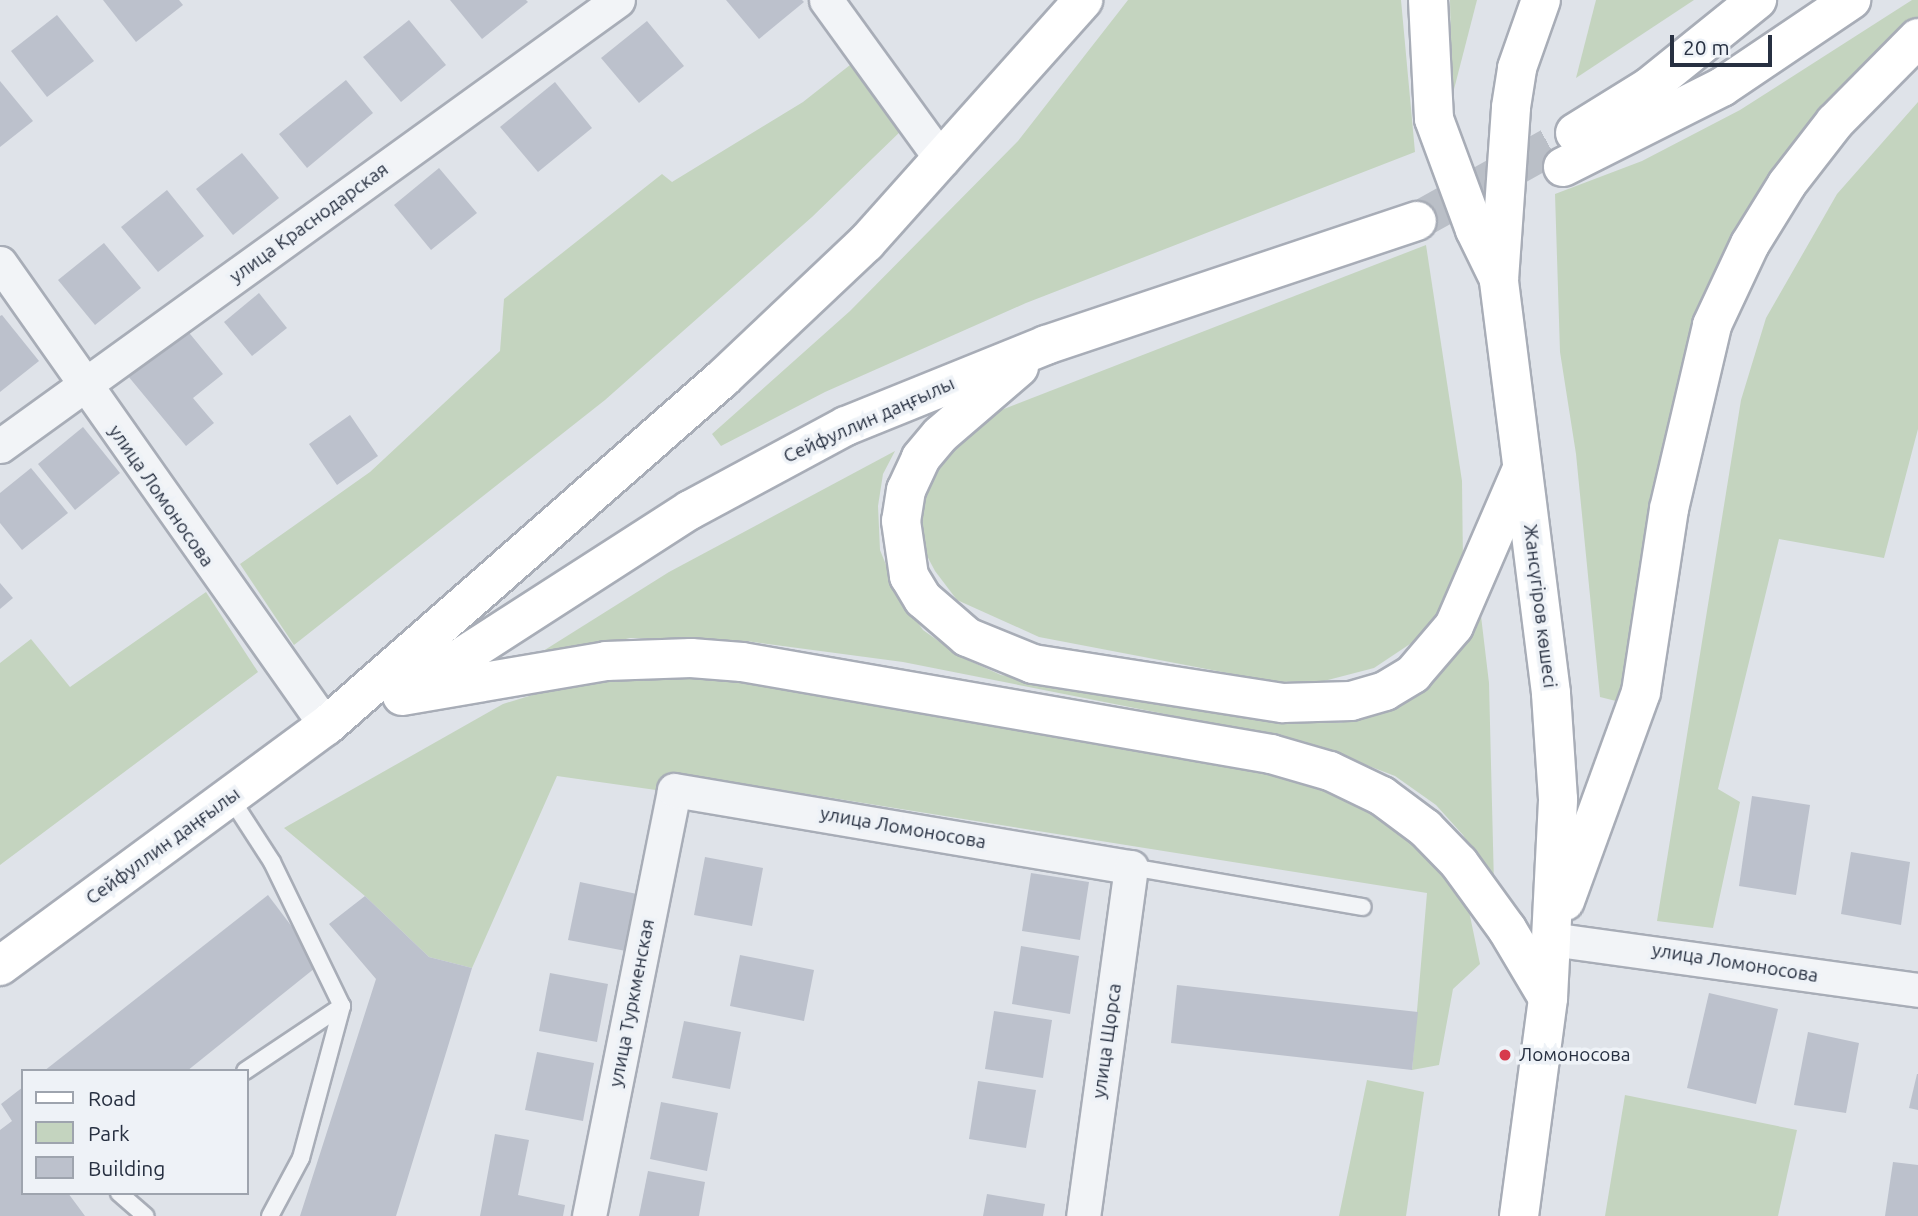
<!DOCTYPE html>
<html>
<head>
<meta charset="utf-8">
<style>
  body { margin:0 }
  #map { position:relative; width:1918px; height:1216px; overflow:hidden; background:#dfe3e9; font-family:Ubuntu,sans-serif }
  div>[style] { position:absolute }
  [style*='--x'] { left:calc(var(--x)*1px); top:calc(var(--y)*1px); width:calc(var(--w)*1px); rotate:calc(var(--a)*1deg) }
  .green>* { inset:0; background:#c4d4bf }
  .building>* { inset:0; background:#bcc1cc }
  .secondary-tunnel>* { height:38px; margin-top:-19px; transform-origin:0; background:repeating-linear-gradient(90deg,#babfc7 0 38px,transparent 0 57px) }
  .roads { filter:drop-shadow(2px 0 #a8adb7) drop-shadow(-2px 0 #a8adb7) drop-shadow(0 2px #a8adb7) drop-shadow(0 -2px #a8adb7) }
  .service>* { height:16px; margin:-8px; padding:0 8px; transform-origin:8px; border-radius:8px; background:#f2f4f7 }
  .minor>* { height:33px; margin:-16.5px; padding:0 16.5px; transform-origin:16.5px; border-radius:16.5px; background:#f2f4f7 }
  .secondary>* { height:38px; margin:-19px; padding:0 19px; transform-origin:19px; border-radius:19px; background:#fff }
  .dots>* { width:19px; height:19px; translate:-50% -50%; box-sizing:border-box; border:4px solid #eef2f7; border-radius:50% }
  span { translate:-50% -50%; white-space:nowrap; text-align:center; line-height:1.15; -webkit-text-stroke:7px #eef2f7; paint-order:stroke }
  .street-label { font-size:19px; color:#273041 }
  .poi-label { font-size:19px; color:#273041 }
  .left { translate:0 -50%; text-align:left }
  .legend { position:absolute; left:21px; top:1069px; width:228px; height:126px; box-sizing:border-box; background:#eef2f7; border:2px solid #9ea4ae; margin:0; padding:9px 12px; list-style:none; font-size:21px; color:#273041 }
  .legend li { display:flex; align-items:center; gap:14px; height:35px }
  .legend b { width:35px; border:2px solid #9ea4ae }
  .scale { position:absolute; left:1670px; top:35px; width:102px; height:32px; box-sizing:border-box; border:4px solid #273041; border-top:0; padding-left:9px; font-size:21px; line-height:24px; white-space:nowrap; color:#273041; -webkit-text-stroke:5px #eef2f7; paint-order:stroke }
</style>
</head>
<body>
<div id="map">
  <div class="green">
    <i style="clip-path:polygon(1128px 0,1401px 0,1415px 152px,1026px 303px,825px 392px,721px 446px,712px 434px,850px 311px,1018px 141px)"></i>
    <i style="clip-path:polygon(1450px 0,1477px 0,1452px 97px)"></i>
    <i style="clip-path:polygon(1596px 0,1694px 0,1576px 78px)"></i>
    <i style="clip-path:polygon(1912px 0,1918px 0,1918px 25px,1749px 218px,1624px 703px,1600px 697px,1576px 454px,1560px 352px,1555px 194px,1642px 161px,1740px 110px)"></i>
    <i style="clip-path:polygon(850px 65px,904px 128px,812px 217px,605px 400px,294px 645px,240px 564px,370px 472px,500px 351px,504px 299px,662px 174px,672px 182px,803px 102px)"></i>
    <i style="clip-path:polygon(1918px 102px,1918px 429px,1884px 558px,1779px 539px,1718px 789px,1740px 802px,1713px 928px,1657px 921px,1741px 400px,1766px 318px,1837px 194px)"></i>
    <i style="clip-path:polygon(1426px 245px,1462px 481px,1463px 565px,1445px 605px,1413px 642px,1374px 668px,1324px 681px,1275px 682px,1039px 637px,957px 600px,935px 571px,918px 539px,920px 502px,935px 464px,978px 419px)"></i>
    <i style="clip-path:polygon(895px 451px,883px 474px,878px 506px,880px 550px,897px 592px,923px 630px,961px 657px,1001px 675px,1270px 722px,1340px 723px,1378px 712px,1443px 668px,1481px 616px,1489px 683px,1494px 885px,1463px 835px,1436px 805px,1395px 776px,1306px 742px,903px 662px,746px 641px,630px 638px,524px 663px,669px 572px)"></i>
    <i style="clip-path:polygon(206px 592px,258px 672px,0 865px,0 663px,31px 639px,70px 687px)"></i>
    <i style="clip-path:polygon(718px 672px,1245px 760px,1365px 797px,1444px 863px,1469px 911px,1480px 964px,1453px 989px,1439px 1065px,1412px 1070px,1427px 893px,669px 772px,656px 790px,557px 776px,472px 968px,429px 957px,365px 896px,284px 828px,503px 704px,578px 681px)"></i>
    <i style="clip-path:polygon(1367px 1080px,1424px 1092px,1406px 1216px,1339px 1216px)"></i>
    <i style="clip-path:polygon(1625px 1095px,1797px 1130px,1778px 1216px,1605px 1216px)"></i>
  </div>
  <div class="building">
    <i style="clip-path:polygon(103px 0,179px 0,183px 5px,136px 42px)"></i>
    <i style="clip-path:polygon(450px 0,526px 0,528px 2px,482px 39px)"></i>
    <i style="clip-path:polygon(726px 0,802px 0,804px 2px,759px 39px)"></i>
    <i style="clip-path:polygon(57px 15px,94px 61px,47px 97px,11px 51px)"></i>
    <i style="clip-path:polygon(409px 20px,446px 65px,401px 102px,363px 57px)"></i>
    <i style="clip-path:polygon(647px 21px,684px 66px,639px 103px,601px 58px)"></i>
    <i style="clip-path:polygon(346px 80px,373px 113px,307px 168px,279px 134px)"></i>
    <i style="clip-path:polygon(0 81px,33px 121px,0 147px)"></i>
    <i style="clip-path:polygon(555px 82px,592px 128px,538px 172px,500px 127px)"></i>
    <i style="clip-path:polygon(242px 153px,279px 198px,233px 235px,196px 189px)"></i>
    <i style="clip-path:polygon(439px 168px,477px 213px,431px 250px,394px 205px)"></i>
    <i style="clip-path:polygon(167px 190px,204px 236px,158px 272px,121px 227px)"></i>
    <i style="clip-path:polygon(104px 243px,141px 288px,95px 325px,58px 280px)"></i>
    <i style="clip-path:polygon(259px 293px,287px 328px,252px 356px,224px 322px)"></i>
    <i style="clip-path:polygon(2px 315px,39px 361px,0 392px,0 316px)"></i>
    <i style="clip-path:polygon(186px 329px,223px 374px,193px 398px,214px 423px,186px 446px,128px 376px)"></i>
    <i style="clip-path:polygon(350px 415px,378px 456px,337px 485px,309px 444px)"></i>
    <i style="clip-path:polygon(83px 427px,120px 473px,75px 510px,38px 464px)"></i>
    <i style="clip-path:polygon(31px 468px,68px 513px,22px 550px,0 523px,0 493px)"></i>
    <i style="clip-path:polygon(0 583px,13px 598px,0 609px)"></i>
    <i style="clip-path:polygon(1752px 796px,1810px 805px,1796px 895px,1739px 886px)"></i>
    <i style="clip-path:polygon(1851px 852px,1910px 862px,1901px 925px,1841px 914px)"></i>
    <i style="clip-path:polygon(705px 857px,763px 868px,752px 926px,694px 915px)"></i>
    <i style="clip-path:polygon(1031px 873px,1089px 882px,1080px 940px,1022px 931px)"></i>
    <i style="clip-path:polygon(580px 882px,637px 894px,626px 951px,568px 940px)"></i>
    <i style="clip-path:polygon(268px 895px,320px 964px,187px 1071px,44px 1071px)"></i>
    <i style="clip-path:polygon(365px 896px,429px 957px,472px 968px,396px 1216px,300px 1216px,376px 979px,329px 924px)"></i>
    <i style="clip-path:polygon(1021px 946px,1079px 956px,1070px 1014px,1012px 1004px)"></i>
    <i style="clip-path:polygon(740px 955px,814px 970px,804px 1021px,730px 1006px)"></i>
    <i style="clip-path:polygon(550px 973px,608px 984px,597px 1042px,539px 1031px)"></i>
    <i style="clip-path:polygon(1177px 985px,1418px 1012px,1412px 1070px,1171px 1043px)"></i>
    <i style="clip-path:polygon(1709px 993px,1778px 1009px,1756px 1104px,1687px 1088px)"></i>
    <i style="clip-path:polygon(994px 1011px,1052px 1020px,1043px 1078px,985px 1069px)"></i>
    <i style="clip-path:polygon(684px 1021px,741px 1032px,730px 1089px,672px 1078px)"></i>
    <i style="clip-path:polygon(1808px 1032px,1859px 1043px,1846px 1113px,1794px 1105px)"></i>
    <i style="clip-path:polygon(537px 1052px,594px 1063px,583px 1121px,525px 1110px)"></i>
    <i style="clip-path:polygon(1917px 1074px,1918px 1074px,1918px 1110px,1909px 1108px)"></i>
    <i style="clip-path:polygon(978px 1081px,1036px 1090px,1026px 1148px,969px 1139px)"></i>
    <i style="clip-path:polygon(23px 1087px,23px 1193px,68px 1193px,85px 1216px,0 1216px,0 1130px,12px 1121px,1px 1104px)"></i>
    <i style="clip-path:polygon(661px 1102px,718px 1113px,707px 1171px,650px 1159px)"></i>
    <i style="clip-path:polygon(495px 1134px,529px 1140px,518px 1195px,565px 1205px,563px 1216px,480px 1216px)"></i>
    <i style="clip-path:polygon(1893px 1162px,1918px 1165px,1918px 1216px,1885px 1216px)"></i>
    <i style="clip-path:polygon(648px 1171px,705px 1182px,699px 1216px,639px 1216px)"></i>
    <i style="clip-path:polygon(987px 1194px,1045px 1204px,1043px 1216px,983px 1216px)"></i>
  </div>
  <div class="secondary-tunnel">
    <i style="--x:1417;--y:221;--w:181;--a:-29.1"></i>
  </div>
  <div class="roads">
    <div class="service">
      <i style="--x:230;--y:797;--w:77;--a:57.1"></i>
      <i style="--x:272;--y:862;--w:160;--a:64.1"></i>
      <i style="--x:342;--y:1006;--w:157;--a:105.1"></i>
      <i style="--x:301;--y:1158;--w:66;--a:118.1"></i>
      <i style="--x:1131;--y:867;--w:235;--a:9.8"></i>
      <i style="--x:245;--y:1071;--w:117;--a:-33.8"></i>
      <i style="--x:119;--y:1193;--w:35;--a:41"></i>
    </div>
    <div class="minor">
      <i style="--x:826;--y:0;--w:198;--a:54.1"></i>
      <i style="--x:0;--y:263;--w:566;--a:54.85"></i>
      <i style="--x:0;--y:446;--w:762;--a:-35.82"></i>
      <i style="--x:1551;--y:939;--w:371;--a:7.9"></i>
      <i style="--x:589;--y:1216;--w:434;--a:-78.7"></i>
      <i style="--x:674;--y:790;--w:463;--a:9.6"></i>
      <i style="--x:1131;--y:867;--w:352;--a:97.8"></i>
    </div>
    <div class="secondary">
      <i style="--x:1428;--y:0;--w:119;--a:87.1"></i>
      <i style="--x:1434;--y:119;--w:118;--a:69.7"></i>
      <i style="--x:1475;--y:230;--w:55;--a:63.9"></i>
      <i style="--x:1575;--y:133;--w:87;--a:-31.9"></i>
      <i style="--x:1649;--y:87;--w:139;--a:-38.9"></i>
      <i style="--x:1563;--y:167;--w:178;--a:-26.7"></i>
      <i style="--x:1722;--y:87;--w:156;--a:-34"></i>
      <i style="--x:1019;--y:367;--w:104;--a:139.3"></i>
      <i style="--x:940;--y:435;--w:30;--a:130"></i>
      <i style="--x:921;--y:458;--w:35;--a:115"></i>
      <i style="--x:906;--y:490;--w:31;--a:99"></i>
      <i style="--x:901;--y:521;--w:56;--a:81.7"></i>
      <i style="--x:909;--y:576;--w:27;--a:59"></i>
      <i style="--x:923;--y:599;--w:58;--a:40.8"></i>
      <i style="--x:967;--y:637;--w:71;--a:22.2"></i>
      <i style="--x:1033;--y:664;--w:253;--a:8.9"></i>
      <i style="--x:1283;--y:703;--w:68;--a:-1.7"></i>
      <i style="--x:1351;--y:701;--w:35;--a:-16"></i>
      <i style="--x:1385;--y:691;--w:33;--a:-31"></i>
      <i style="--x:1413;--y:674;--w:63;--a:-49.5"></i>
      <i style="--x:1454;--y:626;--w:169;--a:-66.6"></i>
      <i style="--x:415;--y:687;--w:327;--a:-32.8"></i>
      <i style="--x:690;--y:510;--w:177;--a:-28.3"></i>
      <i style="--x:846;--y:426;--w:216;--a:-22"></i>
      <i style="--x:1046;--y:345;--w:391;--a:-18.5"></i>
      <i style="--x:402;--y:696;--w:207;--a:-9.7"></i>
      <i style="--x:606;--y:661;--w:85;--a:-2"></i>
      <i style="--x:691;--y:658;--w:51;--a:4.5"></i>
      <i style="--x:742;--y:662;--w:537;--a:9.87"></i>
      <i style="--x:1271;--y:754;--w:61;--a:16.1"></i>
      <i style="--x:1330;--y:771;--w:58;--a:25.7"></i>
      <i style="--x:1382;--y:796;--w:54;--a:36.7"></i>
      <i style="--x:1425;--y:828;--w:49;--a:45.8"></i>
      <i style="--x:1459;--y:863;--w:82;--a:54"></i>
      <i style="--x:1507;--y:929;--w:80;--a:59.3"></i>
      <i style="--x:1565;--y:901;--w:222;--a:-70"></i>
      <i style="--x:1641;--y:692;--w:185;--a:-81.3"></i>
      <i style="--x:1669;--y:509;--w:189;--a:-76.8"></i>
      <i style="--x:1712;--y:325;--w:89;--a:-64.9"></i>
      <i style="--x:1750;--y:244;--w:70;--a:-58.3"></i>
      <i style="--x:1787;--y:184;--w:78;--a:-52.3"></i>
      <i style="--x:1835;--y:122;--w:118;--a:-45.3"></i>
      <i style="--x:0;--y:966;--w:405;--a:-36.4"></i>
      <i style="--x:326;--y:726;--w:528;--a:-41.24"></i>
      <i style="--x:723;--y:378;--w:197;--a:-43.4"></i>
      <i style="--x:866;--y:243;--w:326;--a:-48.2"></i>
      <i style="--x:1519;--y:1216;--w:220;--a:-82.4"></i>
      <i style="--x:1548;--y:998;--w:199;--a:-87.1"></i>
      <i style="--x:1558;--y:799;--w:106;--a:-93.8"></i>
      <i style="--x:1551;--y:693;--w:416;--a:-97.2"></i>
      <i style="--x:1499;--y:280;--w:173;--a:-86"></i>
      <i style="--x:1511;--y:107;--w:39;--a:-81"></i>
      <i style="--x:1517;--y:68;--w:72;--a:-70.6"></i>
    </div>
  </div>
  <div class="dots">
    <i style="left:1505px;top:1055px;background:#d73b4d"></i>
  </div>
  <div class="street-label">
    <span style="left:309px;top:223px;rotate:-36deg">улица Краснодарская</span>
    <span style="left:869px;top:420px;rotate:-24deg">Сейфуллин даңғылы</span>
    <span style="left:161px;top:496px;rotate:55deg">улица Ломоносова</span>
    <span style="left:1540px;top:606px;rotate:83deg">Жансүгіров көшесі</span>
    <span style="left:903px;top:828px;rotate:10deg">улица Ломоносова</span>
    <span style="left:163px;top:846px;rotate:-36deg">Сейфуллин даңғылы</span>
    <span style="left:1735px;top:963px;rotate:9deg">улица Ломоносова</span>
    <span style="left:632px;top:1003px;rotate:-79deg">улица Туркменская</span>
    <span style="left:1107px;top:1041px;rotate:-82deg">улица Щорса</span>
  </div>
  <div class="poi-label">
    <span class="left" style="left:1519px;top:1055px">Ломоносова</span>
  </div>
  <ul class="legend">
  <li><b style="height:9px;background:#fff"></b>Road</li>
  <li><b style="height:19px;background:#c4d4bf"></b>Park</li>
  <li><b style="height:19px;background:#bcc1cc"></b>Building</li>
  </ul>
  <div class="scale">20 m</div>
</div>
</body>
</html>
